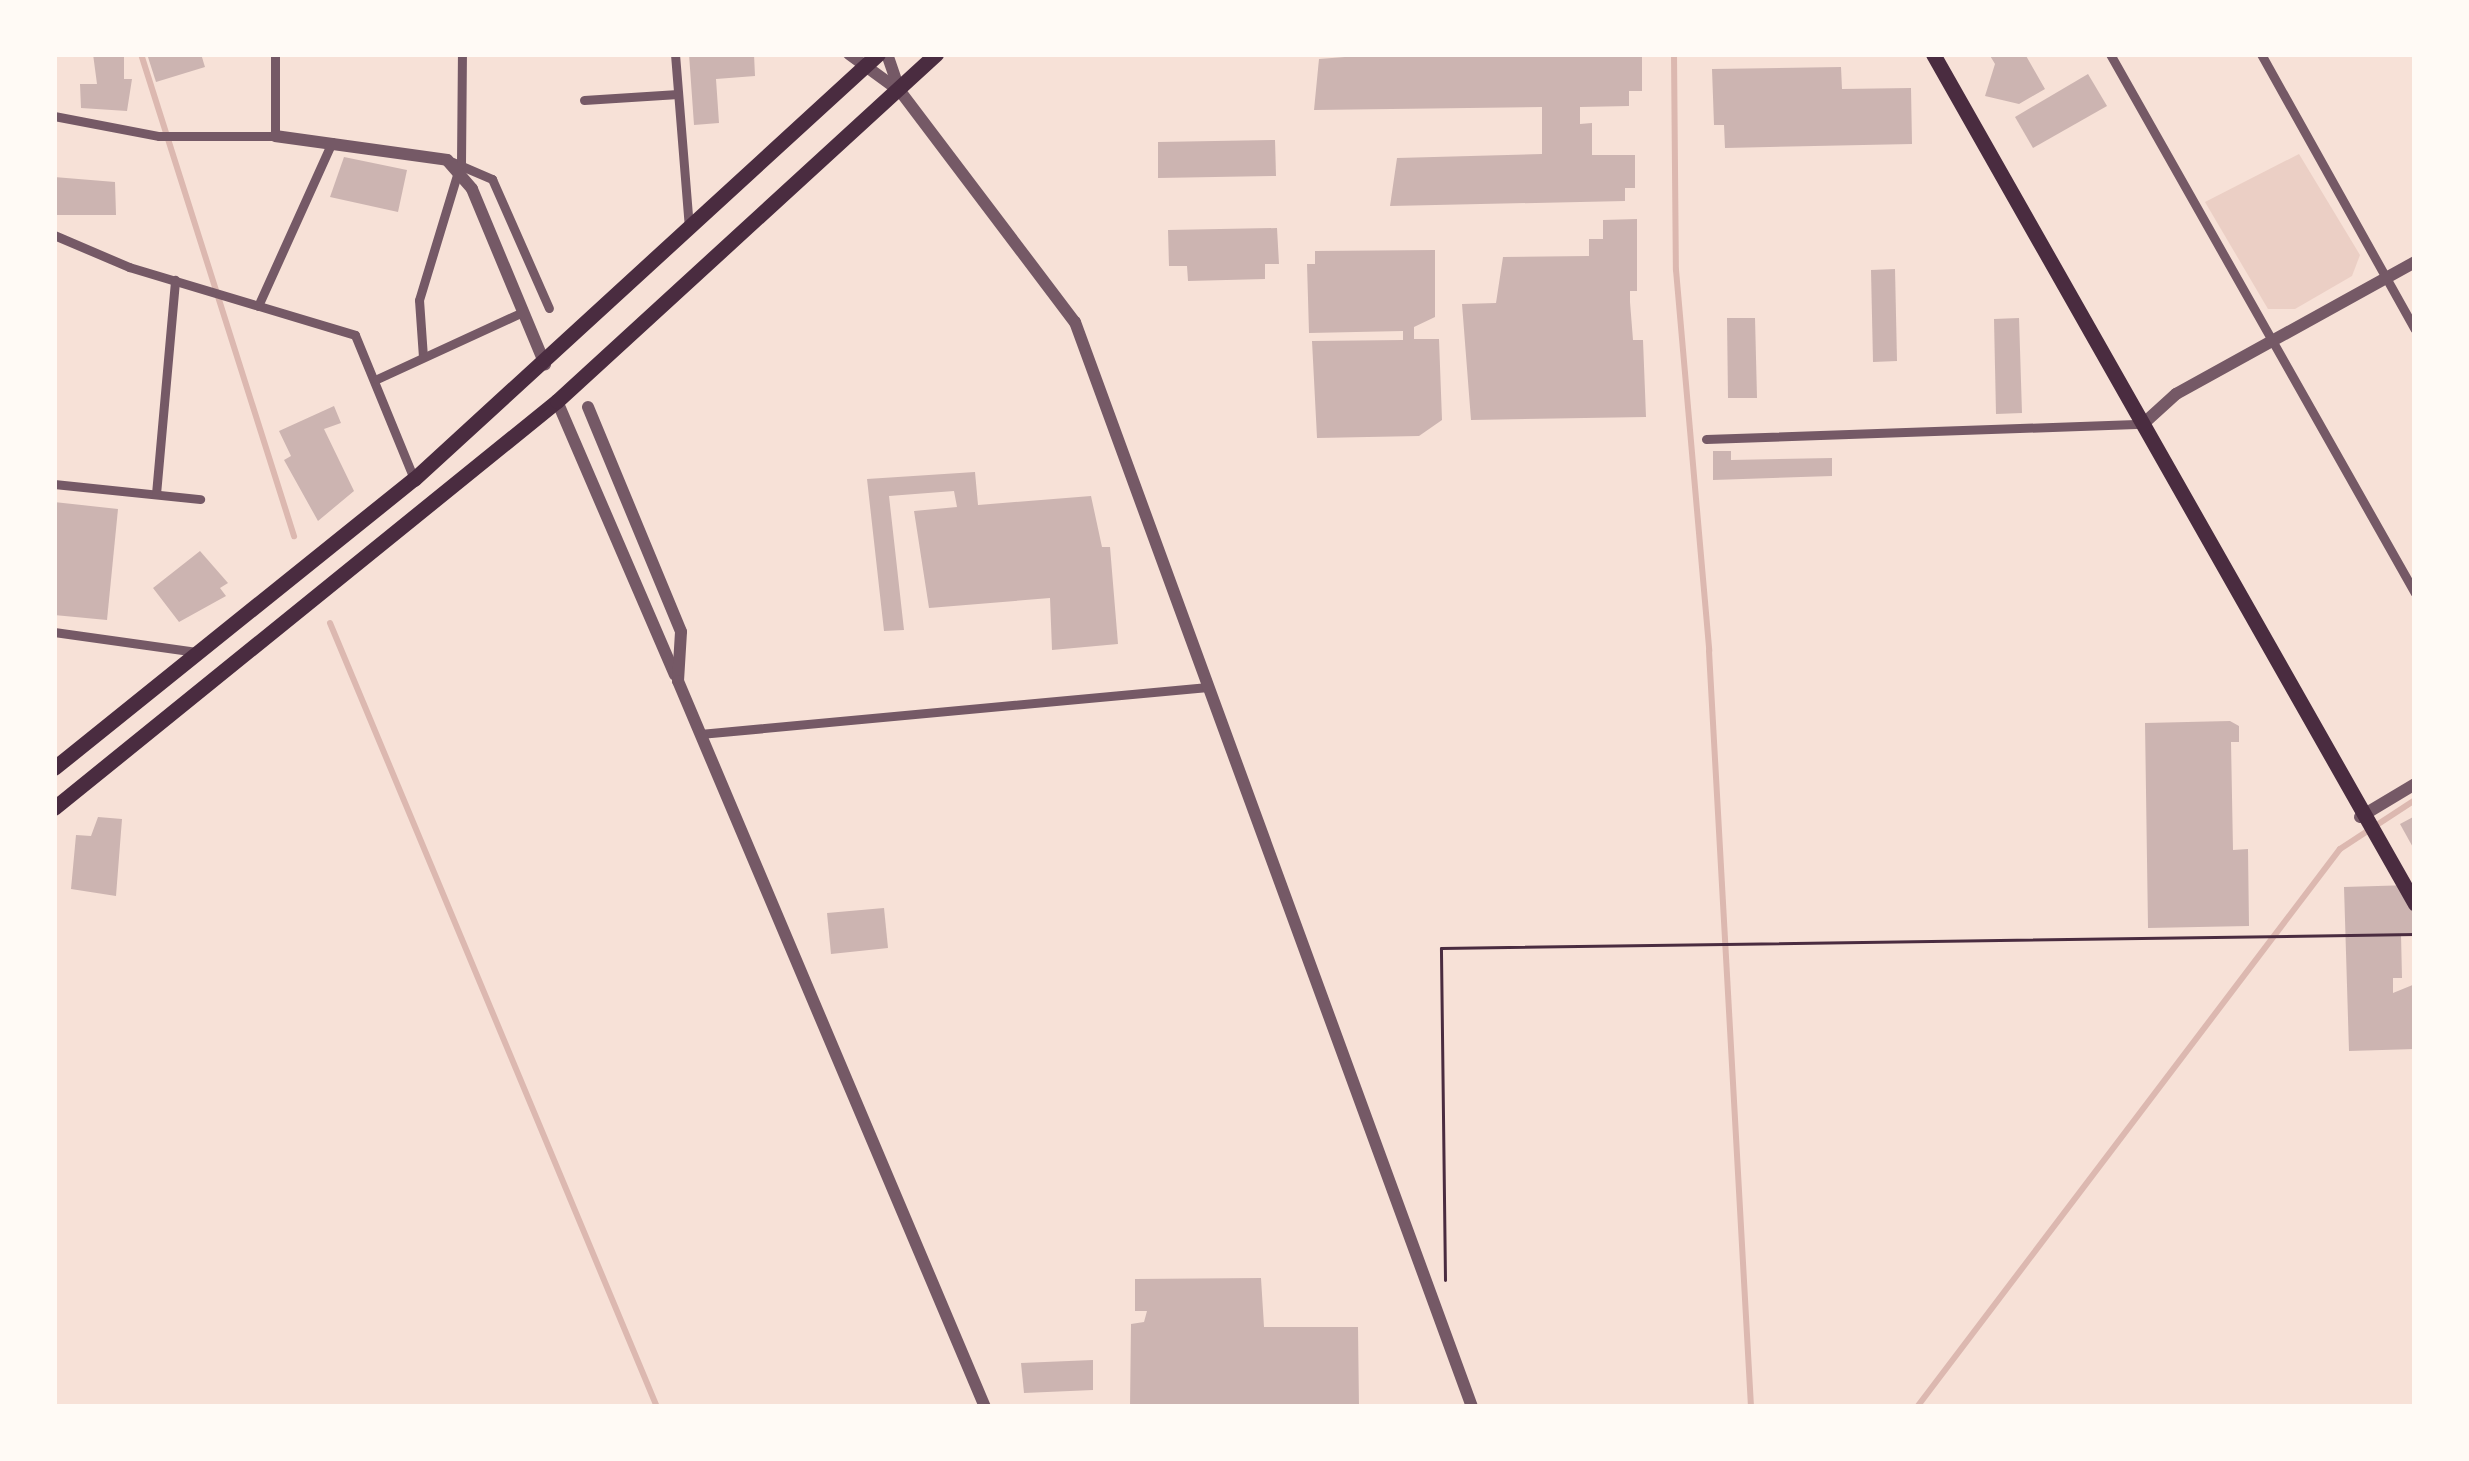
<!DOCTYPE html>
<html>
<head>
<meta charset="utf-8">
<style>
  body { margin:0 }
  #map { position:relative; width:2469px; height:1461px; overflow:hidden; background:#f7e1d7; font-family:"Titillium Web",sans-serif }
  div>[style] { position:absolute }
  [style*='--x'] { left:calc(var(--x)*1px); top:calc(var(--y)*1px); width:calc(var(--w)*1px); rotate:calc(var(--a)*1deg) }
  .green>* { inset:0; background:#ebcfc5 }
  .stream>* { height:6px; margin:-3px; padding:0 3px; transform-origin:3px; border-radius:3px; background:#dcb8b0 }
  .building>* { inset:0; background:#ccb4b1 }
  .path>* { height:3px; margin:-1.5px; padding:0 1.5px; transform-origin:1.5px; border-radius:1.5px; background:#4a2c40 }
  .minor>* { height:9px; margin:-4.5px; padding:0 4.5px; transform-origin:4.5px; border-radius:4.5px; background:#755966 }
  .tertiary>* { height:12px; margin:-6px; padding:0 6px; transform-origin:6px; border-radius:6px; background:#755966 }
  .primary>* { height:15px; margin:-7.5px; padding:0 7.5px; transform-origin:7.5px; border-radius:7.5px; background:#4a2c40 }
  .trunk>* { height:15px; margin:-7.5px; padding:0 7.5px; transform-origin:7.5px; border-radius:7.5px; background:#4a2c40 }
  span { translate:-50% -50%; white-space:nowrap; text-align:center; line-height:1.15; -webkit-text-stroke:9px #fffaf5; paint-order:stroke }
  .frame { position:absolute; inset:0; border:57px solid #fffaf5; pointer-events:none }
</style>
</head>
<body>
<div id="map">
  <div class="green">
    <i style="clip-path:polygon(2299px 154px,2360px 255px,2352px 276px,2295px 309px,2268px 309px,2205px 202px)"></i>
  </div>
  <div class="stream">
    <i style="--x:141;--y:54;--w:506;--a:72.39"></i>
    <i style="--x:1674;--y:54;--w:216;--a:89.5"></i>
    <i style="--x:1676;--y:270;--w:382;--a:85"></i>
    <i style="--x:1709;--y:651;--w:757;--a:86.82"></i>
    <i style="--x:330;--y:623;--w:849;--a:67.36"></i>
    <i style="--x:1917;--y:1407;--w:700;--a:-52.84"></i>
    <i style="--x:2340;--y:849;--w:90;--a:-33.2"></i>
  </div>
  <div class="building">
    <i style="clip-path:polygon(93px 54px,124px 54px,124px 79px,132px 79px,127px 111px,81px 108px,80px 84px,97px 84px)"></i>
    <i style="clip-path:polygon(147px 54px,201px 54px,205px 67px,156px 82px)"></i>
    <i style="clip-path:polygon(689px 54px,754px 54px,755px 76px,716px 79px,719px 123px,694px 125px)"></i>
    <i style="clip-path:polygon(1384px 54px,1642px 56px,1642px 91px,1629px 91px,1629px 106px,1580px 107px,1580px 124px,1592px 123px,1592px 155px,1635px 155px,1635px 188px,1625px 188px,1625px 201px,1390px 206px,1397px 158px,1542px 154px,1542px 107px,1314px 110px,1319px 59px)"></i>
    <i style="clip-path:polygon(1989px 54px,2025px 54px,2045px 89px,2019px 104px,1985px 96px,1995px 64px)"></i>
    <i style="clip-path:polygon(1841px 67px,1842px 89px,1911px 88px,1912px 144px,1725px 148px,1724px 125px,1714px 125px,1712px 69px)"></i>
    <i style="clip-path:polygon(2088px 74px,2107px 106px,2033px 148px,2015px 117px)"></i>
    <i style="clip-path:polygon(1275px 140px,1276px 176px,1158px 178px,1158px 142px)"></i>
    <i style="clip-path:polygon(344px 157px,407px 170px,398px 212px,330px 197px)"></i>
    <i style="clip-path:polygon(54px 177px,115px 182px,116px 215px,54px 215px)"></i>
    <i style="clip-path:polygon(1637px 219px,1637px 291px,1630px 291px,1630px 302px,1633px 340px,1643px 340px,1646px 417px,1471px 420px,1462px 304px,1496px 303px,1503px 257px,1589px 256px,1589px 239px,1603px 239px,1603px 220px)"></i>
    <i style="clip-path:polygon(1277px 228px,1279px 264px,1265px 264px,1265px 279px,1188px 281px,1187px 266px,1169px 266px,1168px 230px)"></i>
    <i style="clip-path:polygon(1435px 250px,1435px 317px,1414px 327px,1414px 339px,1439px 339px,1442px 420px,1419px 436px,1317px 438px,1312px 341px,1403px 340px,1403px 331px,1309px 333px,1307px 264px,1315px 264px,1315px 251px)"></i>
    <i style="clip-path:polygon(1895px 269px,1897px 361px,1873px 362px,1871px 270px)"></i>
    <i style="clip-path:polygon(1727px 318px,1755px 318px,1757px 398px,1728px 398px)"></i>
    <i style="clip-path:polygon(2019px 318px,2022px 413px,1996px 414px,1994px 319px)"></i>
    <i style="clip-path:polygon(334px 406px,341px 423px,324px 429px,354px 491px,318px 521px,284px 460px,291px 456px,279px 431px)"></i>
    <i style="clip-path:polygon(1713px 451px,1731px 451px,1731px 460px,1832px 458px,1832px 476px,1713px 480px)"></i>
    <i style="clip-path:polygon(975px 472px,978px 505px,1091px 496px,1102px 547px,1110px 547px,1118px 644px,1052px 650px,1050px 598px,929px 608px,914px 511px,957px 507px,954px 491px,889px 496px,904px 630px,884px 631px,867px 479px)"></i>
    <i style="clip-path:polygon(54px 502px,118px 509px,107px 620px,54px 615px)"></i>
    <i style="clip-path:polygon(200px 551px,228px 583px,220px 588px,226px 596px,179px 622px,153px 588px)"></i>
    <i style="clip-path:polygon(2230px 721px,2239px 726px,2239px 742px,2231px 742px,2233px 850px,2248px 849px,2249px 926px,2148px 928px,2145px 723px)"></i>
    <i style="clip-path:polygon(2415px 816px,2415px 851px,2400px 824px)"></i>
    <i style="clip-path:polygon(98px 817px,122px 819px,116px 896px,71px 889px,76px 835px,91px 836px)"></i>
    <i style="clip-path:polygon(2411px 885px,2415px 933px,2401px 934px,2402px 978px,2393px 978px,2393px 993px,2415px 984px,2415px 1049px,2349px 1051px,2344px 887px)"></i>
    <i style="clip-path:polygon(884px 908px,888px 948px,831px 954px,827px 913px)"></i>
    <i style="clip-path:polygon(1261px 1278px,1264px 1327px,1358px 1327px,1359px 1407px,1130px 1407px,1131px 1324px,1144px 1322px,1147px 1311px,1135px 1311px,1135px 1279px)"></i>
    <i style="clip-path:polygon(1093px 1360px,1093px 1390px,1024px 1393px,1021px 1363px)"></i>
  </div>
  <div class="path">
    <i style="--x:1445;--y:1280;--w:332;--a:-90.7"></i>
    <i style="--x:1441;--y:948;--w:974;--a:-0.82"></i>
  </div>
  <div class="minor">
    <i style="--x:675;--y:54;--w:175;--a:85.4"></i>
    <i style="--x:2110;--y:54;--w:619;--a:60.5"></i>
    <i style="--x:2261;--y:54;--w:315;--a:60.8"></i>
    <i style="--x:584;--y:100;--w:94;--a:-3.7"></i>
    <i style="--x:54;--y:116;--w:107;--a:10.8"></i>
    <i style="--x:159;--y:136;--w:116;--a:0"></i>
    <i style="--x:275;--y:136;--w:82;--a:-90"></i>
    <i style="--x:450;--y:161;--w:46;--a:23.2"></i>
    <i style="--x:492;--y:179;--w:141;--a:66.2"></i>
    <i style="--x:461;--y:164;--w:110;--a:-89.5"></i>
    <i style="--x:54;--y:235;--w:82;--a:23.1"></i>
    <i style="--x:129;--y:267;--w:236;--a:16.7"></i>
    <i style="--x:355;--y:335;--w:156;--a:67.7"></i>
    <i style="--x:258;--y:306;--w:180;--a:-65.7"></i>
    <i style="--x:423;--y:357;--w:57;--a:-94"></i>
    <i style="--x:419;--y:300;--w:134;--a:-73.1"></i>
    <i style="--x:377;--y:379;--w:161;--a:-24.7"></i>
    <i style="--x:1706;--y:439;--w:437;--a:-2"></i>
    <i style="--x:54;--y:484;--w:147;--a:5.9"></i>
    <i style="--x:156;--y:494;--w:215;--a:-84.9"></i>
    <i style="--x:54;--y:632;--w:144;--a:8"></i>
    <i style="--x:700;--y:734;--w:510;--a:-5.29"></i>
  </div>
  <div class="tertiary">
    <i style="--x:849;--y:54;--w:63;--a:36"></i>
    <i style="--x:887;--y:54;--w:39;--a:71"></i>
    <i style="--x:900;--y:91;--w:290;--a:52.9"></i>
    <i style="--x:1075;--y:322;--w:1155;--a:69.9"></i>
    <i style="--x:275;--y:136;--w:174;--a:7.9"></i>
    <i style="--x:447;--y:160;--w:38;--a:49"></i>
    <i style="--x:472;--y:189;--w:190;--a:67.4"></i>
    <i style="--x:557;--y:401;--w:298;--a:66.7"></i>
    <i style="--x:588;--y:407;--w:243;--a:67.5"></i>
    <i style="--x:681;--y:632;--w:49;--a:93.5"></i>
    <i style="--x:678;--y:681;--w:788;--a:67.08"></i>
    <i style="--x:2143;--y:424;--w:45;--a:-42.3"></i>
    <i style="--x:2176;--y:394;--w:273;--a:-28.9"></i>
    <i style="--x:2360;--y:817;--w:64;--a:-31"></i>
  </div>
  <div class="primary">
    <i style="--x:1933;--y:54;--w:977;--a:60.44"></i>
  </div>
  <div class="trunk">
    <i style="--x:54;--y:768;--w:462;--a:-38.8"></i>
    <i style="--x:414;--y:479;--w:629;--a:-42.49"></i>
    <i style="--x:54;--y:808;--w:647;--a:-38.98"></i>
    <i style="--x:557;--y:401;--w:514;--a:-42.48"></i>
  </div>
  <div class="frame"></div>
</div>
</body>
</html>
